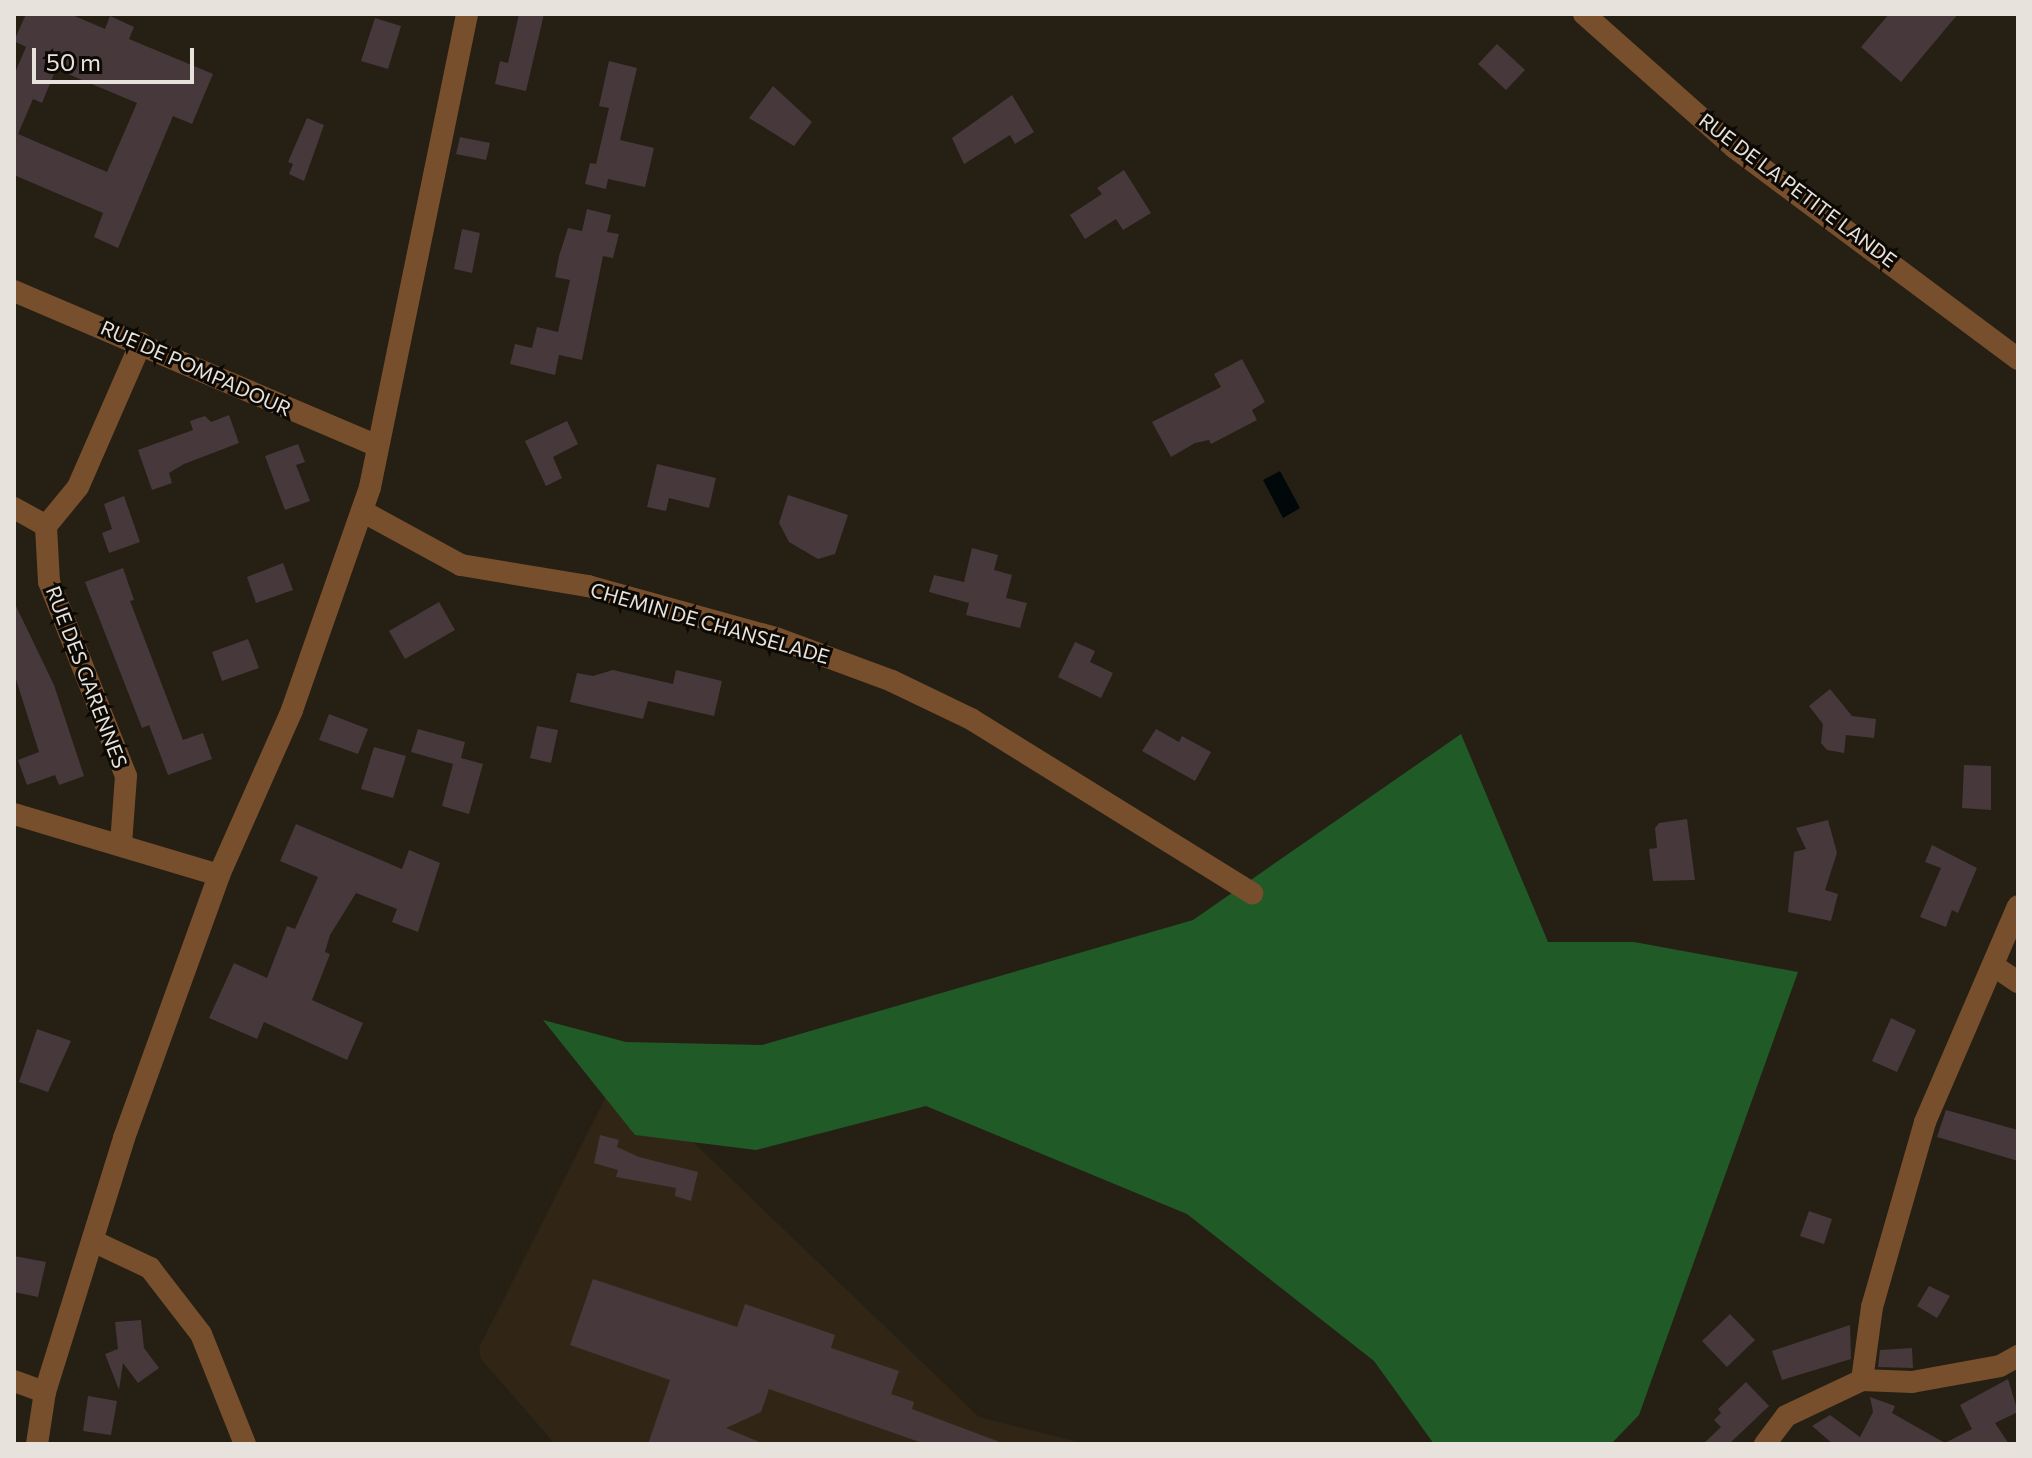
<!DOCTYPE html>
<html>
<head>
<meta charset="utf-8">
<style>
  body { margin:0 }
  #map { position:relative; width:2032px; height:1458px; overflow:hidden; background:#261f14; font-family:Commissioner,sans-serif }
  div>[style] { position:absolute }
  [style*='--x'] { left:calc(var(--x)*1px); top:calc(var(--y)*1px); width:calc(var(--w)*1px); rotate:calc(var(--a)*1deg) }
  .built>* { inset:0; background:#312615 }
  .forest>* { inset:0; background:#205a26 }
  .water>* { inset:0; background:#000809 }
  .building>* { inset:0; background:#47383c }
  .minor>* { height:22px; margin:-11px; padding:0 11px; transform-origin:11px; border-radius:11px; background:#774f2d }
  span { translate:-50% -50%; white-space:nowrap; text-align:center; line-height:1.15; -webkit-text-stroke:6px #0d0905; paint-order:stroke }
  .street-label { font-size:20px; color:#e7e2db }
  .frame { position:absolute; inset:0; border:16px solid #e7e2db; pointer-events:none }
  .scale { position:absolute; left:32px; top:48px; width:162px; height:36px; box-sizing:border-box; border:4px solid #e7e2db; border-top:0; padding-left:10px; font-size:24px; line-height:28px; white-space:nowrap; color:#e7e2db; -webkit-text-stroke:6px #0d0905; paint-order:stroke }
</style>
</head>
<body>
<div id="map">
  <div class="built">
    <i style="clip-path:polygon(619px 1071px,979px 1417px,1074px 1441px,1072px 1444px,555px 1444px,481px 1359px,479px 1348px)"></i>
  </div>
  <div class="forest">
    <i style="clip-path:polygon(1461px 734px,1548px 942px,1634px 942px,1798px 972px,1639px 1415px,1611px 1444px,1434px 1444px,1374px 1361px,1187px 1214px,926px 1106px,756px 1150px,635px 1135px,543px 1020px,626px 1042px,762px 1045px,1193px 920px)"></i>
  </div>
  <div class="water">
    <i style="clip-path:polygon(1280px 471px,1300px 508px,1283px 518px,1263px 480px)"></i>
  </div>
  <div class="building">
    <i style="clip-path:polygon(evenodd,26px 14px,70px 14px,105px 29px,110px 16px,134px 27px,129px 39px,213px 74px,192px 124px,173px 116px,118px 248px,94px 237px,103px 213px,14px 175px,14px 75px,26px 47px,14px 41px,26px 14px,56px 69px,137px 103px,107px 172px,18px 134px,33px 99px,42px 103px,56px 69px)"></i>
    <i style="clip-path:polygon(519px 14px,544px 14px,526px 91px,495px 84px,500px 61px,508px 63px)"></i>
    <i style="clip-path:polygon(1889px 14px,1958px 14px,1901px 82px,1861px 47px)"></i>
    <i style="clip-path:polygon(375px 18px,401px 26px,388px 69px,361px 61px)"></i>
    <i style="clip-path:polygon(1497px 44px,1525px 70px,1506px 90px,1478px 64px)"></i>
    <i style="clip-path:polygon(609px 61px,637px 68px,620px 140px,654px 148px,645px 187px,608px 179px,606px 189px,585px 184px,590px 163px,596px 164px,609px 108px,599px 106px)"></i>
    <i style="clip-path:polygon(773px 86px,812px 122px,794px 146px,749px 118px)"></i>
    <i style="clip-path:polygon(1012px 95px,1034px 132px,1015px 144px,1010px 135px,964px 164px,952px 138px)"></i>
    <i style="clip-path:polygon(307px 118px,324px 125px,304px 181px,289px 174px,293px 164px,288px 162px)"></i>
    <i style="clip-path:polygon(460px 137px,490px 143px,486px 160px,456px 154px)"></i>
    <i style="clip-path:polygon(1124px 170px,1151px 213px,1123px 230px,1116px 219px,1085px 239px,1070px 215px,1102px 194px,1097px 188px)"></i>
    <i style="clip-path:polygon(587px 209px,611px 215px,607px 232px,619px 234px,613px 258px,603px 256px,582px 360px,559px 355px,555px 375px,510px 364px,515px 344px,532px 348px,537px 327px,558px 332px,570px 280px,555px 277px,559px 256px,568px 228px,582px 231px)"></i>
    <i style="clip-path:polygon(462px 229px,480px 233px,472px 273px,454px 269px)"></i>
    <i style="clip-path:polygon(1242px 359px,1265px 402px,1252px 410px,1257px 420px,1211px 444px,1209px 440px,1195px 443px,1171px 457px,1152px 422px,1221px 387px,1214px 374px)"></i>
    <i style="clip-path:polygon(229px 415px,239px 443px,184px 464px,169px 473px,172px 483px,152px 490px,138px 450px,193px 430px,190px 421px,205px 416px,211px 422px)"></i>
    <i style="clip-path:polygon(567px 421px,578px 444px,553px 457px,562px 478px,546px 486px,525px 441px)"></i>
    <i style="clip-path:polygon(298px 444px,305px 462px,296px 465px,310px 501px,285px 510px,265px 456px)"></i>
    <i style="clip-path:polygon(657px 464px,716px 478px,709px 508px,669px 498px,666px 511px,647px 507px)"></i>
    <i style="clip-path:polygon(788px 495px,848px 515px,835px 554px,818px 559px,789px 542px,779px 523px)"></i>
    <i style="clip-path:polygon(124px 496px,140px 542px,109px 553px,102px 533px,112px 529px,104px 504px)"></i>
    <i style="clip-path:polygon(972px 548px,998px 555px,994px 570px,1012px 575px,1006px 598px,1027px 603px,1020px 628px,966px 615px,969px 603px,929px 592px,934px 575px,964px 582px)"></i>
    <i style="clip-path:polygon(283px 563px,293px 590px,256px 603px,247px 577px)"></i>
    <i style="clip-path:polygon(123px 568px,134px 600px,130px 601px,183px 740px,203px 733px,212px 759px,168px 775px,149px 725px,142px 728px,85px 582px)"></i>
    <i style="clip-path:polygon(14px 602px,54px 685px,84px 776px,59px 785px,55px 775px,27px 785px,18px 760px,39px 752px,14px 673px)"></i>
    <i style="clip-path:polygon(439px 602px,455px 630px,405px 659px,389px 631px)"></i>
    <i style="clip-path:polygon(248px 639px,259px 668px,222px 681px,212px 652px)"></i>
    <i style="clip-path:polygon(1075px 642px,1095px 651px,1090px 662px,1113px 673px,1101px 698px,1058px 677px)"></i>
    <i style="clip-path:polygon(613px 670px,673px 684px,676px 670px,722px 681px,714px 716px,648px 701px,643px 719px,570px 702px,577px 673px,593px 676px)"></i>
    <i style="clip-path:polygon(1830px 689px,1852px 716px,1876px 719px,1874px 738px,1846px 735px,1844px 753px,1827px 750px,1821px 743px,1823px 724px,1809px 706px)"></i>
    <i style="clip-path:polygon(329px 714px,368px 729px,358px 754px,319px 740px)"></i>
    <i style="clip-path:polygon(537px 726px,558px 730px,551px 763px,530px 758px)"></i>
    <i style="clip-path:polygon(418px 729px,465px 742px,461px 758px,483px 764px,469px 814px,442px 806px,453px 764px,411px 752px)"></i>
    <i style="clip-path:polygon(1156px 729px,1179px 742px,1182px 736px,1211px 752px,1195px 781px,1142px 751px)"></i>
    <i style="clip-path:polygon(374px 747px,406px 756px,393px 798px,361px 789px)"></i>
    <i style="clip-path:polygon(1964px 765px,1991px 766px,1991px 810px,1962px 808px)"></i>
    <i style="clip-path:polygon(1687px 819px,1695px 880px,1653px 881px,1649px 849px,1657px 848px,1655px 828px,1659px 823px)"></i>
    <i style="clip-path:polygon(1828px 820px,1837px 853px,1825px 890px,1838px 894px,1831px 921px,1788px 912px,1794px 852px,1806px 849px,1796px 828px)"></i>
    <i style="clip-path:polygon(296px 824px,402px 869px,409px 850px,440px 863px,418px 932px,392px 922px,397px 909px,356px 893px,330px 935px,325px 952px,330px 954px,312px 1000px,363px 1023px,347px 1060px,264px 1022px,257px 1039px,209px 1018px,234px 963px,267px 978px,287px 926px,295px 929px,318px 877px,280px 861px)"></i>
    <i style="clip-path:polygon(1932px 845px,1977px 868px,1958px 913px,1952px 910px,1946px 927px,1920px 917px,1941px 868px,1925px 862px)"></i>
    <i style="clip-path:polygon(1891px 1018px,1916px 1030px,1897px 1072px,1872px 1061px)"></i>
    <i style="clip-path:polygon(37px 1029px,71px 1041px,48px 1092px,19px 1082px)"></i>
    <i style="clip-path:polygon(1946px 1110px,2018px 1130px,2018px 1161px,1937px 1137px)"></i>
    <i style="clip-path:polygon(600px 1135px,619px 1140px,617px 1147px,639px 1157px,698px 1172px,691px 1201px,675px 1196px,676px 1188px,616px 1177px,618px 1170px,594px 1163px)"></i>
    <i style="clip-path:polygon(1809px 1211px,1832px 1219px,1824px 1244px,1800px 1236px)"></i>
    <i style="clip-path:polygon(14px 1256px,46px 1262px,38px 1297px,14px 1292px)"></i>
    <i style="clip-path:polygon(593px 1279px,737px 1327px,745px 1304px,835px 1335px,831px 1348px,899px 1371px,891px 1394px,914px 1402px,912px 1409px,1005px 1444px,925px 1444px,769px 1389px,761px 1412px,726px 1428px,764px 1444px,648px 1444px,670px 1380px,570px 1345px)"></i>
    <i style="clip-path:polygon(1929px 1286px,1950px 1296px,1937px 1318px,1917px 1306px)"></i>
    <i style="clip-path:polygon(1730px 1314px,1755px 1340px,1727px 1367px,1702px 1341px)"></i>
    <i style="clip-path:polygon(141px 1320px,144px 1348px,159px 1368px,138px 1383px,123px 1363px,119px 1390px,105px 1354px,118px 1349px,115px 1322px)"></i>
    <i style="clip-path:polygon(1850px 1325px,1851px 1359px,1782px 1380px,1772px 1351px)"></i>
    <i style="clip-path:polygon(1912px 1348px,1913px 1368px,1878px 1367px,1880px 1350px)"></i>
    <i style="clip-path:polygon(2008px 1379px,2018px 1412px,1995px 1423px,2009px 1444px,1833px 1444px,1812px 1426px,1830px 1415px,1860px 1437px,1873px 1412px,1870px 1397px,1895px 1406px,1892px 1413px,1945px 1443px,1972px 1429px,1960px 1405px)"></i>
    <i style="clip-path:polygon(1746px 1382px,1769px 1406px,1729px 1444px,1703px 1444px,1721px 1427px,1714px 1420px,1721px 1413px,1718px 1409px)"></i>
    <i style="clip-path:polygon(88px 1396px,117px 1401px,111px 1435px,83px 1431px)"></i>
  </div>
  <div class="minor">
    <i style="--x:1584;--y:14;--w:202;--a:41.6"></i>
    <i style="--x:1735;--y:148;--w:353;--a:36.7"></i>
    <i style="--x:14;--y:291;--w:395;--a:23.1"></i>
    <i style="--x:14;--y:508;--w:37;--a:29"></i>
    <i style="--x:362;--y:511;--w:113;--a:28.6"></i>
    <i style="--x:461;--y:565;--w:129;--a:9.4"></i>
    <i style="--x:588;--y:586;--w:195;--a:15.5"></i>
    <i style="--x:776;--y:638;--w:124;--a:20.3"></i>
    <i style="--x:892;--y:681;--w:88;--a:25.7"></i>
    <i style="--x:971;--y:719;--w:331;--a:31.8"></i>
    <i style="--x:14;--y:814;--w:214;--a:16.6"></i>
    <i style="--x:121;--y:844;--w:68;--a:-85.8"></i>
    <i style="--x:126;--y:776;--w:209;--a:-111.6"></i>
    <i style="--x:49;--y:582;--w:56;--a:-93.1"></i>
    <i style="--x:46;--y:526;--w:50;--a:-50.6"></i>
    <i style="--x:78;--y:487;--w:157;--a:-66.4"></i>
    <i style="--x:1994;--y:966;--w:29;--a:34"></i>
    <i style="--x:95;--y:1242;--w:61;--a:25.3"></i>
    <i style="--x:150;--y:1268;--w:83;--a:52.3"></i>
    <i style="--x:201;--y:1334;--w:118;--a:68.2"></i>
    <i style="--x:1862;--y:1380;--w:74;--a:-82.2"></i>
    <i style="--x:1872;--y:1307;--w:192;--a:-74"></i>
    <i style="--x:1925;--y:1122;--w:235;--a:-66.7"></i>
    <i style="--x:14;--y:1381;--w:33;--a:20"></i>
    <i style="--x:37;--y:1444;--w:53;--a:-81.3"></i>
    <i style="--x:45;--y:1392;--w:266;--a:-72.7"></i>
    <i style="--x:124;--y:1138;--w:280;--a:-70.1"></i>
    <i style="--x:219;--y:875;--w:180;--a:-66.1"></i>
    <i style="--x:292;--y:710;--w:236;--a:-70.7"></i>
    <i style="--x:370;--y:487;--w:483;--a:-78.4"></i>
    <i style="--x:1765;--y:1444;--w:35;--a:-53"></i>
    <i style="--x:1786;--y:1416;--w:84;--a:-25.3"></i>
    <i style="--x:1862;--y:1380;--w:50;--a:2.3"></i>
    <i style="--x:1912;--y:1382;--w:89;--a:-10.3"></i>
    <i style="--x:2000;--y:1366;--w:21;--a:-29"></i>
  </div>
  <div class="street-label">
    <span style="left:1798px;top:190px;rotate:37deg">RUE DE LA PETITE LANDE</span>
    <span style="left:196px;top:368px;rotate:24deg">RUE DE POMPADOUR</span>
    <span style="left:710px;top:623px;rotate:16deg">CHEMIN DE CHANSELADE</span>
    <span style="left:87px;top:677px;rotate:69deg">RUE DES GARENNES</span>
  </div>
  <div class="frame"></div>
  <div class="scale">50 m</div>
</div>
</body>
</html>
